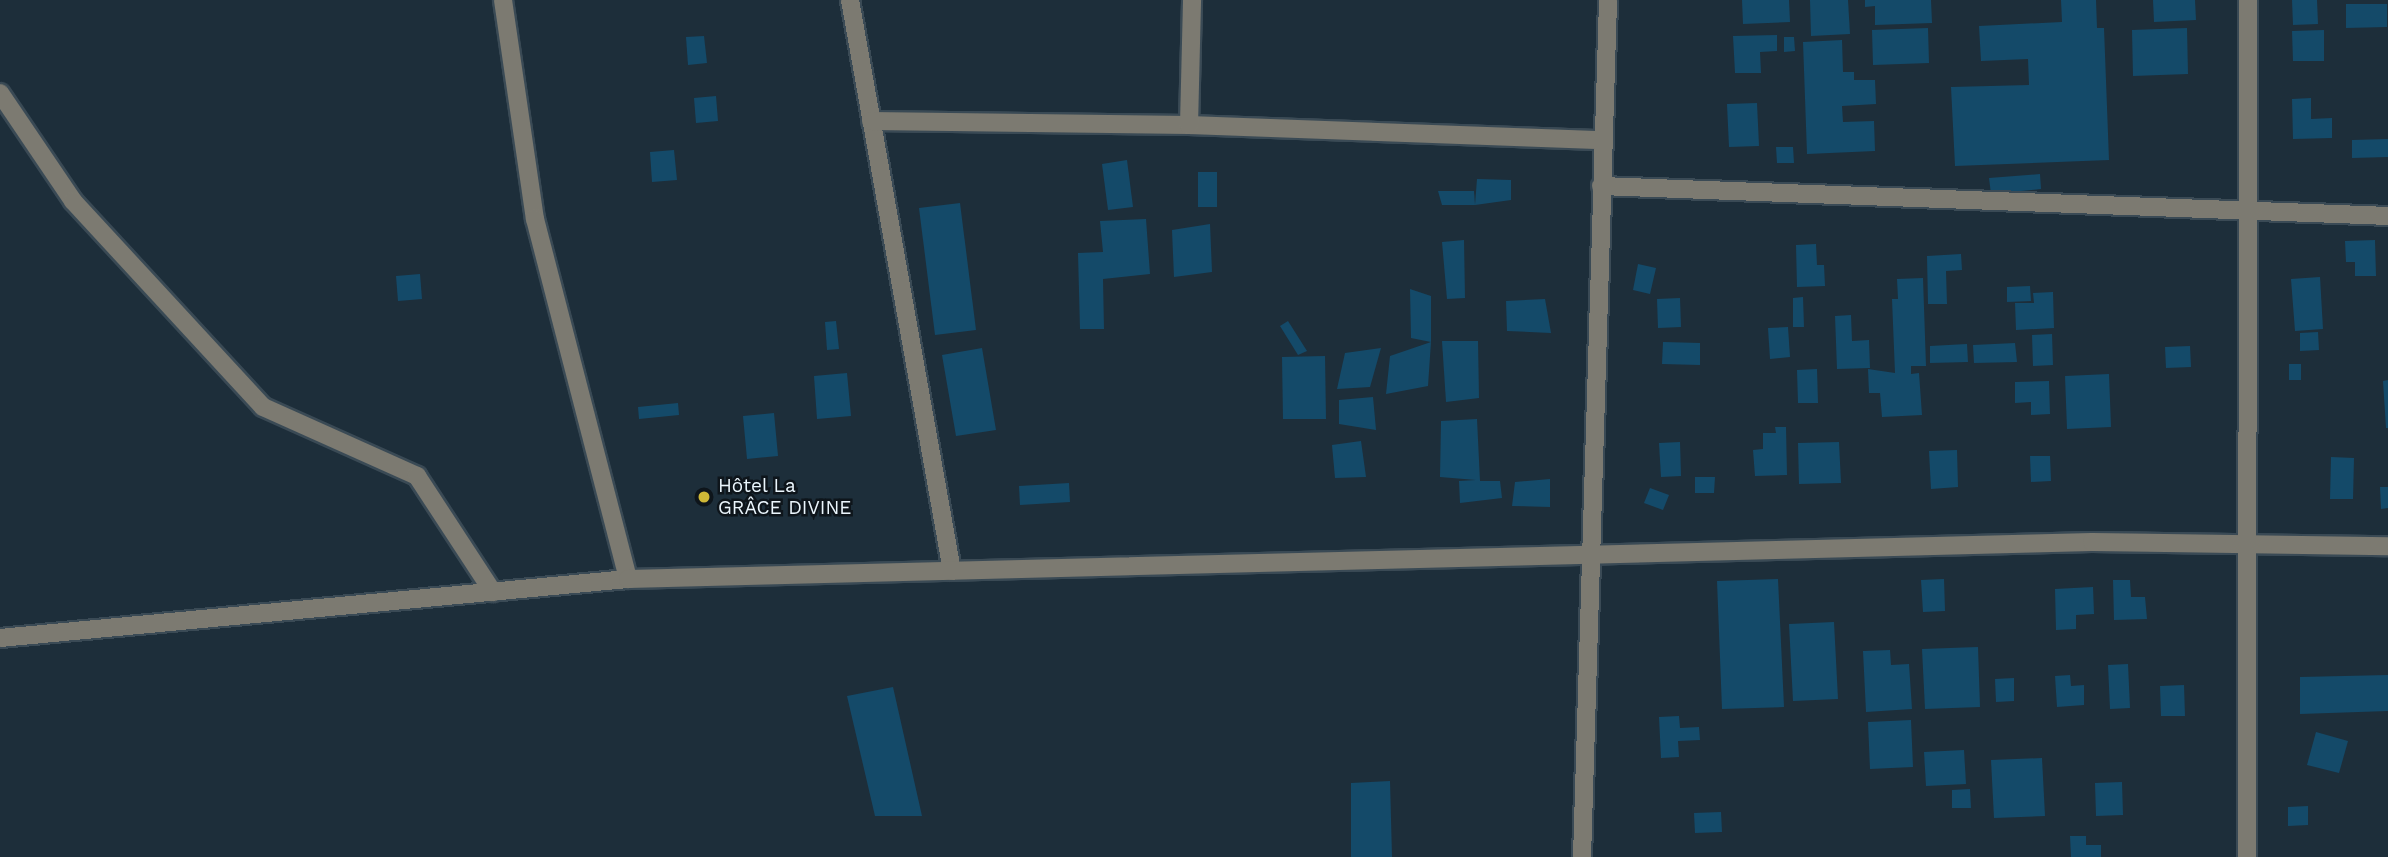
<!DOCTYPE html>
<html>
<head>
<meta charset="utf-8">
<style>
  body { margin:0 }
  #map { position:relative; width:2388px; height:857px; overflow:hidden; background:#1d2e3a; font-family:"Work Sans",sans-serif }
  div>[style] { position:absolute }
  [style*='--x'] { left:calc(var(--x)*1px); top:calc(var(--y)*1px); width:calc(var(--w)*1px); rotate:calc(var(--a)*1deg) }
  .building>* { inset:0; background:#144a69 }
  .roads { filter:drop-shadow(2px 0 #3a4a55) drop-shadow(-2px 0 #3a4a55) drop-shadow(0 2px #3a4a55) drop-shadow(0 -2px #3a4a55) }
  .minor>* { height:18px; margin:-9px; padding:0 9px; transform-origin:9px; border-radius:9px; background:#7c7a71 }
  .dots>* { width:19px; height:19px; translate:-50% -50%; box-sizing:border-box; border:4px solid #0e151b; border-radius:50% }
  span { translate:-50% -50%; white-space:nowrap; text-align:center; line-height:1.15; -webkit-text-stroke:5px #0e151b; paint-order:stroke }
  .poi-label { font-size:19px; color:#ebf6fd }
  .left { translate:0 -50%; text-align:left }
</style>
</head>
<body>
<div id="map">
  <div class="building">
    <i style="clip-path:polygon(1742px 0,1789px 0,1790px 22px,1743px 24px)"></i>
    <i style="clip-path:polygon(1810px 0,1848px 0,1850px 34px,1811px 36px)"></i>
    <i style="clip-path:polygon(1865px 0,1931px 0,1932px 23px,1875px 25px,1875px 6px,1865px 7px)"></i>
    <i style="clip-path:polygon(2061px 0,2096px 0,2097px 28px,2104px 28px,2109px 160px,1955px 166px,1951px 87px,2029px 85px,2028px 59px,1981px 61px,1979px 26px,2062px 22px)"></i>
    <i style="clip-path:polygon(2153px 0,2195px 0,2196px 20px,2154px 22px)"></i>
    <i style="clip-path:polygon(2292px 0,2317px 0,2318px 24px,2293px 25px)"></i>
    <i style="clip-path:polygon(2346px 4px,2387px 4px,2387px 27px,2346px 28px)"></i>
    <i style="clip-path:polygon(1928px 28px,1929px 63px,1873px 65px,1872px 30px)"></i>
    <i style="clip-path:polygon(2187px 28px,2188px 74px,2133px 76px,2132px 30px)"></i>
    <i style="clip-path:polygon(2324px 30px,2324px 61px,2293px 61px,2292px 31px)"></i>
    <i style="clip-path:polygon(1777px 35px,1777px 51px,1760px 52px,1761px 73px,1735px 73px,1733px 36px)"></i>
    <i style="clip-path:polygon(704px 36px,707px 63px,688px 65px,686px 37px)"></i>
    <i style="clip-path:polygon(1784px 37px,1794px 37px,1795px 51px,1784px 52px)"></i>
    <i style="clip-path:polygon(1842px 40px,1843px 72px,1854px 72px,1854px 80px,1875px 80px,1876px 104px,1842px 106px,1843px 122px,1874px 121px,1875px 151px,1807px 154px,1803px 42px)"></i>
    <i style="clip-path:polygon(716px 96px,718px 121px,696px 123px,694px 98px)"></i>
    <i style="clip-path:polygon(2311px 98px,2311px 119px,2332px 118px,2332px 138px,2293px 139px,2292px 99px)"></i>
    <i style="clip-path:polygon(1757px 103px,1759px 146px,1729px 147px,1727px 104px)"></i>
    <i style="clip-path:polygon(2388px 139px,2388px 157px,2352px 158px,2352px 140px)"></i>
    <i style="clip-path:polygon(1776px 147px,1793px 147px,1794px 163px,1777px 163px)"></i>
    <i style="clip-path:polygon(674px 150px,677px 180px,652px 182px,650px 152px)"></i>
    <i style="clip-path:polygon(1127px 160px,1133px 207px,1108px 210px,1102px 164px)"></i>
    <i style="clip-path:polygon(1198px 172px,1217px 172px,1217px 207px,1198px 207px)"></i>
    <i style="clip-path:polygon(2040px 174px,2041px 189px,1991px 194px,1989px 178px)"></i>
    <i style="clip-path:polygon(1477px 179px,1511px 180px,1511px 200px,1475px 205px)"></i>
    <i style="clip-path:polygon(1438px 191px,1474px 191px,1475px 205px,1442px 205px)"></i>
    <i style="clip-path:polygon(960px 203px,976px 330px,935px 335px,919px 208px)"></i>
    <i style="clip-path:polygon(1146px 219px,1150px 274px,1103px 279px,1104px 329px,1080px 329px,1078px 253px,1103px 252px,1100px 221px)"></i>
    <i style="clip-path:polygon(1210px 224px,1212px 272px,1174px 277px,1172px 230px)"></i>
    <i style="clip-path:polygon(1464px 240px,1465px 298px,1447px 299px,1442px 242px)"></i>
    <i style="clip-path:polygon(2375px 240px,2376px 276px,2355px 276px,2355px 262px,2346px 262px,2345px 241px)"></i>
    <i style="clip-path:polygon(1816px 244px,1817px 265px,1824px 265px,1825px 286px,1797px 287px,1796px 245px)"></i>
    <i style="clip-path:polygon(1961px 254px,1962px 270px,1946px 271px,1947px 304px,1928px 304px,1927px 256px)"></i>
    <i style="clip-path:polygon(1638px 264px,1656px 268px,1650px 294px,1633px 290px)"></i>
    <i style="clip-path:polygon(420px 274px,422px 299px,398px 301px,396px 276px)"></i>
    <i style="clip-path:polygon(2320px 277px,2323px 329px,2295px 331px,2291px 279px)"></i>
    <i style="clip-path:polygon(1923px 278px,1926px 366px,1911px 366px,1911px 374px,1919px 373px,1922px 415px,1882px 417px,1880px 393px,1869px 393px,1868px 369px,1895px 373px,1892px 299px,1898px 299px,1897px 279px)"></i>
    <i style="clip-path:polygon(2030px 286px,2031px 301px,2007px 302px,2007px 287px)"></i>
    <i style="clip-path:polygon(1410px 289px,1431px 296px,1431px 342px,1428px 386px,1386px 394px,1390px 356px,1431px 342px,1411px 338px)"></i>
    <i style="clip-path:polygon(2053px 292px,2054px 328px,2016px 330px,2015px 303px,2034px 303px,2033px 293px)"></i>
    <i style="clip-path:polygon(1803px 297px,1804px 327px,1793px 327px,1793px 298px)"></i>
    <i style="clip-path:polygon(1680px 298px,1681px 327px,1658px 328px,1657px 299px)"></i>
    <i style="clip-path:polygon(1545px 299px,1551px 333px,1507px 331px,1506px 301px)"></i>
    <i style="clip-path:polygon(1851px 315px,1852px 341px,1869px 340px,1870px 368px,1837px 369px,1835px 316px)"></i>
    <i style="clip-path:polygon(836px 321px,839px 349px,827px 350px,825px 322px)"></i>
    <i style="clip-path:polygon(1288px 321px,1307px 351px,1298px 355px,1280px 326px)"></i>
    <i style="clip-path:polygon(1788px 327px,1790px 357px,1770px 359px,1768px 328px)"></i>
    <i style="clip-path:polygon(2318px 332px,2319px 350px,2300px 351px,2300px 333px)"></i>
    <i style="clip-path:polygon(2052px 334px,2053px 365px,2033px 366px,2032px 335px)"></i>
    <i style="clip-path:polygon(1442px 341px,1478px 341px,1479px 398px,1446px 402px)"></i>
    <i style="clip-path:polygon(1663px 342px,1700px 343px,1700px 365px,1662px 364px)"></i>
    <i style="clip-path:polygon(2015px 343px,2017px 362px,1974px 363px,1973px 345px)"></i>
    <i style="clip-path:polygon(1967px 344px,1968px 362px,1930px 363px,1930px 346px)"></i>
    <i style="clip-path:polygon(2190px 346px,2191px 367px,2166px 368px,2165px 347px)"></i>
    <i style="clip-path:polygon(982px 348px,996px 430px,956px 436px,942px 355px)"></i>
    <i style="clip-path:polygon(1381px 348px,1370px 387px,1337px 389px,1345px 353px)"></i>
    <i style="clip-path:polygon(1325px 356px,1326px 419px,1283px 419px,1282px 357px)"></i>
    <i style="clip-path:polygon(2289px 364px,2301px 364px,2301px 380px,2289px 380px)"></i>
    <i style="clip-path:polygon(1817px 369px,1818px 403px,1798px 403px,1797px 370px)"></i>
    <i style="clip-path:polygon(847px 373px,851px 416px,817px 419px,814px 376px)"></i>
    <i style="clip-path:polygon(2109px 374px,2111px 427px,2067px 429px,2065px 376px)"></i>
    <i style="clip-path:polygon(2388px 380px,2388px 428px,2386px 428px,2383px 381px)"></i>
    <i style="clip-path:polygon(2049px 381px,2050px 414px,2031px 415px,2031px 402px,2015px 403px,2015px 382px)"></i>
    <i style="clip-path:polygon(1373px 397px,1376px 430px,1339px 424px,1339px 400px)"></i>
    <i style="clip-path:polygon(678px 403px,679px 415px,639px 419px,638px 407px)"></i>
    <i style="clip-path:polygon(774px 413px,778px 456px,747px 459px,743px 416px)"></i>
    <i style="clip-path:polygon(1477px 419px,1480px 481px,1500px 481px,1502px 498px,1460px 503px,1459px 481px,1476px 480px,1440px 477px,1441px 421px)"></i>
    <i style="clip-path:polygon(1775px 427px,1786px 427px,1787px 475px,1755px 476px,1753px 450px,1763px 449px,1763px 433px,1776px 433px)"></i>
    <i style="clip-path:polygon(1361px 441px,1366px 477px,1335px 478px,1332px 445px)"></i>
    <i style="clip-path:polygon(1680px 442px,1681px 476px,1661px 477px,1659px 443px)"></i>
    <i style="clip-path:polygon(1839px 442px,1841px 483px,1799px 484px,1798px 443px)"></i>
    <i style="clip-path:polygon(1957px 450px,1958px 487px,1931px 489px,1929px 451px)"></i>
    <i style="clip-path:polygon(2030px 456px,2050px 456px,2051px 481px,2031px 482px)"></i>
    <i style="clip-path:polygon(2331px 457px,2354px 458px,2353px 499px,2330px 499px)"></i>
    <i style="clip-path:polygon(1695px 477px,1715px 477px,1714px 493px,1695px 493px)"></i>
    <i style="clip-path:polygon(1550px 479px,1550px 507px,1512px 506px,1515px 482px)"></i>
    <i style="clip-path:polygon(1069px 483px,1070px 502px,1020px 505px,1019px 486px)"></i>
    <i style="clip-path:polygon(2380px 487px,2388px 487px,2388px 508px,2381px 509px)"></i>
    <i style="clip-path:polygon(1650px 488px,1669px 495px,1663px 510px,1644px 503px)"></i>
    <i style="clip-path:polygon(1778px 579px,1784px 707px,1722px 709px,1717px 581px)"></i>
    <i style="clip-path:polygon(1944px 579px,1945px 611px,1923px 612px,1921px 580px)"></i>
    <i style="clip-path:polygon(2113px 580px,2130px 580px,2131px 597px,2145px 597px,2147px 619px,2114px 620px)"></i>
    <i style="clip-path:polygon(2093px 587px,2094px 614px,2076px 615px,2076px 629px,2056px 630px,2055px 589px)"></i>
    <i style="clip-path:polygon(1834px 622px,1838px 699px,1793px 701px,1789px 624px)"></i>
    <i style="clip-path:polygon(1978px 647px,1980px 707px,1925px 709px,1922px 649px)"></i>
    <i style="clip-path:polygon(1890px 650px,1891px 665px,1909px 664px,1912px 709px,1866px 712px,1863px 651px)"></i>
    <i style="clip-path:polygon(2128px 664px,2130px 708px,2110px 709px,2108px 665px)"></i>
    <i style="clip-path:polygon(2070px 675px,2071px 686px,2084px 685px,2084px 705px,2057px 707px,2055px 676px)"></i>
    <i style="clip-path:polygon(2388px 675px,2388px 711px,2300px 714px,2300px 677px)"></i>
    <i style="clip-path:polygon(2014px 678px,2014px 701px,1996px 702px,1995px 679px)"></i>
    <i style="clip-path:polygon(2184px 685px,2185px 716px,2161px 716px,2160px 686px)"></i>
    <i style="clip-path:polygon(893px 687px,922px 816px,875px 816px,847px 696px)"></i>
    <i style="clip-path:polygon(1679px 716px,1680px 728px,1699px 727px,1700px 740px,1678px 741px,1679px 757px,1661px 758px,1659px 717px)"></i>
    <i style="clip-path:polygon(1911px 720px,1913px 767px,1870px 769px,1868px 722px)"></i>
    <i style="clip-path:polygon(2316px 732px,2348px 741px,2339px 773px,2307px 765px)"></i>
    <i style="clip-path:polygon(1964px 750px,1966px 784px,1926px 786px,1924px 752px)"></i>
    <i style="clip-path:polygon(2042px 758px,2045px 816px,1994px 818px,1991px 760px)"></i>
    <i style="clip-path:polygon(1390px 781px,1392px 857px,1351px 857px,1351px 783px)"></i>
    <i style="clip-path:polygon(2122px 782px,2123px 815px,2096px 816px,2095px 783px)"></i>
    <i style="clip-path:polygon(1970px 789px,1971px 808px,1952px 808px,1952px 790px)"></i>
    <i style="clip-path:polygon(2308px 806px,2308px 825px,2288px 826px,2288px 807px)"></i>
    <i style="clip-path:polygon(1721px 812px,1722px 832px,1695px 833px,1694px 813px)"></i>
    <i style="clip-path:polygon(2070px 836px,2086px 836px,2086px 845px,2101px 845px,2101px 857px,2071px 857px)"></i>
  </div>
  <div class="roads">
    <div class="minor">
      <i style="--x:503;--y:0;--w:221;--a:81.7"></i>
      <i style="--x:535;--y:219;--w:372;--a:75.5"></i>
      <i style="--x:850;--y:0;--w:580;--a:79.87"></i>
      <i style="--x:0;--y:93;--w:130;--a:55.9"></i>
      <i style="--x:73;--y:201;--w:280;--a:47.3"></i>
      <i style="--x:263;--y:407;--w:169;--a:24.1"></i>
      <i style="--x:417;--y:476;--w:139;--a:56.8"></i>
      <i style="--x:871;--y:121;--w:318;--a:0.7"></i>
      <i style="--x:1189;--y:125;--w:414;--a:2.1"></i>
      <i style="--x:1189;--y:125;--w:125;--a:-88.6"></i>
      <i style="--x:1601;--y:186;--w:788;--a:2.18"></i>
      <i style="--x:0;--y:638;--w:631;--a:-5.37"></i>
      <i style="--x:628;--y:579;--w:1464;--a:-1.45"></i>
      <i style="--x:2092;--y:542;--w:296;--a:0.8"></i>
      <i style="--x:1582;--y:857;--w:857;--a:-88.26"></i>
      <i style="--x:2247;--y:857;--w:857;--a:-89.93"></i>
    </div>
  </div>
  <div class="dots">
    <i style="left:704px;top:497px;background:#cfb837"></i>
  </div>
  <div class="poi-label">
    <span class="left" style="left:718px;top:497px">Hôtel La<br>GRÂCE DIVINE</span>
  </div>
</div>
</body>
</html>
